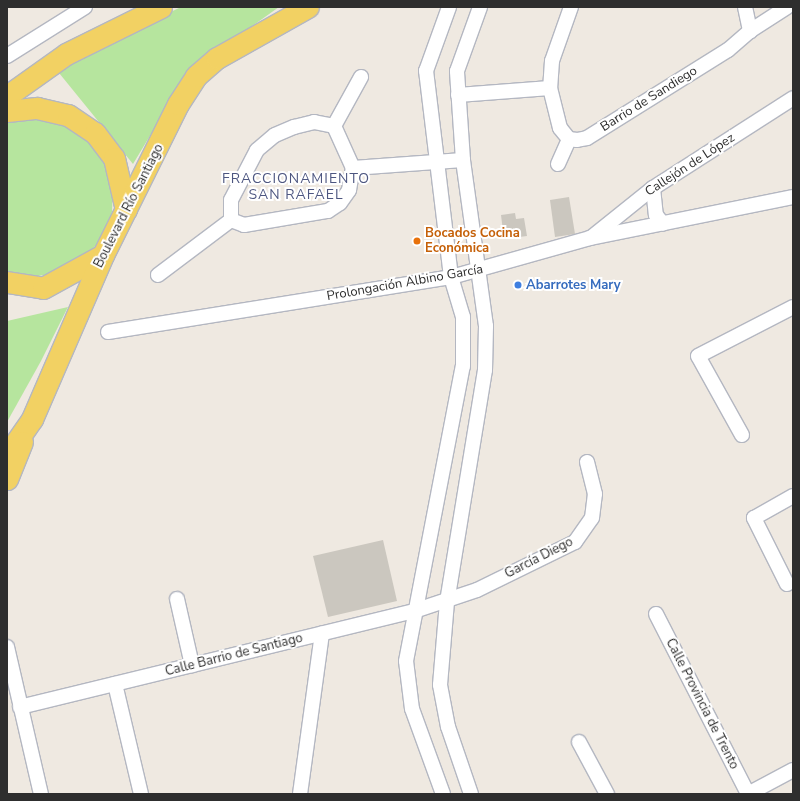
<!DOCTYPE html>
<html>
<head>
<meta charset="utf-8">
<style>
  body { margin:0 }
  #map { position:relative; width:800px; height:801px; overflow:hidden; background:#efe9e1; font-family:"Nunito Sans",sans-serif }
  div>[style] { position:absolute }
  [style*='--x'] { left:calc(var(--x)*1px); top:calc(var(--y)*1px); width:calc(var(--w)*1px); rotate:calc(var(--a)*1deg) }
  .green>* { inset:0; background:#b6e59e }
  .building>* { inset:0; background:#cbc7bf }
  .roads { filter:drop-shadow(1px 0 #b4b7c1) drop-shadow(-1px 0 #b4b7c1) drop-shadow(0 1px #b4b7c1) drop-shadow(0 -1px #b4b7c1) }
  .minor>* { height:14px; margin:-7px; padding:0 7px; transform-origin:7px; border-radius:7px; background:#fff }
  .primary>* { height:21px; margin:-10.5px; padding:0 10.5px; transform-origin:10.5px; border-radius:10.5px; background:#f2d163 }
  .dots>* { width:11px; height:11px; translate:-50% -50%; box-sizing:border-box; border:2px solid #fff; border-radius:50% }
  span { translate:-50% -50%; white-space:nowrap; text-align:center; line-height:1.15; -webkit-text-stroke:4px #fff; paint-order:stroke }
  .street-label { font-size:13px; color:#2e2e2e }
  .food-label { font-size:13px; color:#c56008; font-weight:700 }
  .left { translate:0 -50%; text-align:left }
  .shop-label { font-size:13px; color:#366cbe; font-weight:700 }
  .neighbourhood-label { font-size:14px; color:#4d5680; letter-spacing:1px }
  .frame { position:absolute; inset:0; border:8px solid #2e2e2e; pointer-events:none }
</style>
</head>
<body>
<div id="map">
  <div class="green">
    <i style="clip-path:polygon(181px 7px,279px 7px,189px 71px,133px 164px,55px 68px)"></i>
    <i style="clip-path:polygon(39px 115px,66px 122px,89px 137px,105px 159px,113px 185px,112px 212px,102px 238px,84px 259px,60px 272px,33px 277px,7px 273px,7px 120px)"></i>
    <i style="clip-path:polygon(68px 307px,41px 361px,7px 422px,7px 321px)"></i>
  </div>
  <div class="building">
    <i style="clip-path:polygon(569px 197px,575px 234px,555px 237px,550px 200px)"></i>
    <i style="clip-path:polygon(515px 213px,516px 219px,524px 218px,527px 236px,504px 239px,501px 215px)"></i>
    <i style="clip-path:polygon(383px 540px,397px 601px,328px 617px,313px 556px)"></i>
  </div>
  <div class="roads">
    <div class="minor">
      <i style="--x:571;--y:7;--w:57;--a:109.4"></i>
      <i style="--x:552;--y:61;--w:27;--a:94"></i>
      <i style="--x:550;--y:88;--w:41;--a:76"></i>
      <i style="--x:560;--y:128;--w:14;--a:51"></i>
      <i style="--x:569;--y:139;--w:8;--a:7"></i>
      <i style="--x:577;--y:140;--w:10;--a:-11"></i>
      <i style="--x:587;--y:138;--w:166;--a:-32"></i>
      <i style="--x:728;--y:50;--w:29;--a:-41"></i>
      <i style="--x:750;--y:31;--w:44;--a:-33"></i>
      <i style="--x:745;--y:7;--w:25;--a:78"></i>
      <i style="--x:7;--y:56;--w:92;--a:-32.1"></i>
      <i style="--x:458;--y:95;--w:92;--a:-4.4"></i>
      <i style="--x:334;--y:126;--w:46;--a:65.7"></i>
      <i style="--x:353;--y:168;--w:110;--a:-4.2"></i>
      <i style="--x:334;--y:126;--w:56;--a:-61.1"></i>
      <i style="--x:558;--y:164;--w:27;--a:-66"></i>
      <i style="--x:653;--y:188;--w:27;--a:84"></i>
      <i style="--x:656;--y:215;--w:11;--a:52"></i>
      <i style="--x:231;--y:220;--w:20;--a:-90"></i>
      <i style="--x:231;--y:200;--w:56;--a:-62.5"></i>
      <i style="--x:257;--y:150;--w:23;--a:-40"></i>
      <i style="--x:275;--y:135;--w:21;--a:-23"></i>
      <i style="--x:294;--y:127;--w:21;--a:-14"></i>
      <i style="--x:314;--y:122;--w:20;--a:11"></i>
      <i style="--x:231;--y:220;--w:14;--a:21"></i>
      <i style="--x:244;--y:225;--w:85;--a:-9.5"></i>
      <i style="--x:328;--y:211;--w:14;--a:-34"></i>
      <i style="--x:340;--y:203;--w:16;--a:-55"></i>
      <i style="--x:349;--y:190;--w:22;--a:-80"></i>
      <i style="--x:592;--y:237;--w:78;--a:-38.8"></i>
      <i style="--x:653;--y:188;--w:166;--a:-32.7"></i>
      <i style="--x:158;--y:275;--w:91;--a:-37"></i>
      <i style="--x:108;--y:332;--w:347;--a:-9.1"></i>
      <i style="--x:451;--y:277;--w:144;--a:-15.7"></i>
      <i style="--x:590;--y:238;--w:207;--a:-11.4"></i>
      <i style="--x:742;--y:435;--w:90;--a:-119.1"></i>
      <i style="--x:698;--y:356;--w:107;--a:-27.3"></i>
      <i style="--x:787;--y:584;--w:74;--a:-116.6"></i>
      <i style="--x:754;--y:518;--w:45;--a:-29.4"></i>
      <i style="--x:177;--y:599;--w:68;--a:77.2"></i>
      <i style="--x:656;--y:614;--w:202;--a:62.9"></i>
      <i style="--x:7;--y:647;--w:151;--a:77"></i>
      <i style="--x:115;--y:684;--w:113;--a:76.7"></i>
      <i style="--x:20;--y:707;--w:406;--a:-13.7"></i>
      <i style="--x:414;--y:611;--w:66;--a:-18.4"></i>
      <i style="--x:477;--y:590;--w:109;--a:-26.1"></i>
      <i style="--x:575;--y:542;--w:29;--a:-55"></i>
      <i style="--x:592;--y:518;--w:24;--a:-83"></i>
      <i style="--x:595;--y:494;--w:33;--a:-104"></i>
      <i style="--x:579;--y:742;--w:59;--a:61.7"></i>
      <i style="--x:300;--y:794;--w:162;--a:-82.2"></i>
      <i style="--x:443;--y:794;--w:90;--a:-110"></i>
      <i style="--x:412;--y:709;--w:48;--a:-97.1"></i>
      <i style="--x:406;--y:661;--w:300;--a:-79.1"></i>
      <i style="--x:463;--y:366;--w:49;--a:-90"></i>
      <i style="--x:463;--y:317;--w:42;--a:-106.7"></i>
      <i style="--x:451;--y:277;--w:208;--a:-96.9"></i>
      <i style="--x:426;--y:71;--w:68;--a:-70.2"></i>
      <i style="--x:471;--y:794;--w:71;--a:-108.9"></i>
      <i style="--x:448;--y:727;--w:43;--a:-100.8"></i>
      <i style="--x:440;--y:685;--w:83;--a:-85.2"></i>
      <i style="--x:447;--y:602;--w:235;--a:-80.7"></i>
      <i style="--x:485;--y:370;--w:44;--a:-88.7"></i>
      <i style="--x:486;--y:326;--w:168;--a:-97.9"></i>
      <i style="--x:463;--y:160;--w:89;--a:-93.9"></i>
      <i style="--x:457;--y:71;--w:68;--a:-70.2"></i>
      <i style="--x:748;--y:794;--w:51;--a:-28.1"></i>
    </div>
    <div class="primary">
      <i style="--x:7;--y:96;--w:72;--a:-35.4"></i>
      <i style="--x:66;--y:54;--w:106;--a:-26.3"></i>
      <i style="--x:7;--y:111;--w:30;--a:-6"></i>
      <i style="--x:37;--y:108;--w:32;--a:13"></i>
      <i style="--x:68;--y:115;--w:32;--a:34"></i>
      <i style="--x:95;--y:133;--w:31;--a:53"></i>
      <i style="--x:114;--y:158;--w:53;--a:77"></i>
      <i style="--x:7;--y:282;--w:36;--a:9"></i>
      <i style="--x:43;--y:288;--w:68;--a:-28.8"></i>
      <i style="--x:7;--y:455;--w:44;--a:-55.2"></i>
      <i style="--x:32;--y:419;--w:179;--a:-66.6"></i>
      <i style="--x:103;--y:255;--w:169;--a:-63.6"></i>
      <i style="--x:178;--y:104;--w:33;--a:-57"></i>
      <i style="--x:196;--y:76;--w:28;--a:-41"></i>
      <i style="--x:217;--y:58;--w:104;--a:-29.3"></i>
      <i style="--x:7;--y:479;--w:40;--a:-68"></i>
    </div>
  </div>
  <div class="dots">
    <i style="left:417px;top:241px;background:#e8710a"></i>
    <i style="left:518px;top:285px;background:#3f7fe0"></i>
  </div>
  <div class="street-label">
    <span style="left:649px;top:99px;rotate:-32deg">Barrio de Sandiego</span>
    <span style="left:690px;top:165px;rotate:-33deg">Callejón de López</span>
    <span style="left:129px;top:206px;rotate:-63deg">Boulevard Río Santiago</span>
    <span style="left:405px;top:283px;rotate:-10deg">Prolongación Albino García</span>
    <span style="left:539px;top:558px;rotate:-27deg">García Diego</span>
    <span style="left:234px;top:655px;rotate:-14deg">Calle Barrio de Santiago</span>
    <span style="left:702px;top:704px;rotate:63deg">Calle Provincia de Trento</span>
  </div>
  <div class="food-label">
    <span class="left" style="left:425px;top:241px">Bocados Cocina<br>Económica</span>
  </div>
  <div class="shop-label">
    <span class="left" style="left:526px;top:285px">Abarrotes Mary</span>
  </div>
  <div class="neighbourhood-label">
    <span style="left:296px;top:187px">FRACCIONAMIENTO<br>SAN RAFAEL</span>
  </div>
  <div class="frame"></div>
</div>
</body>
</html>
